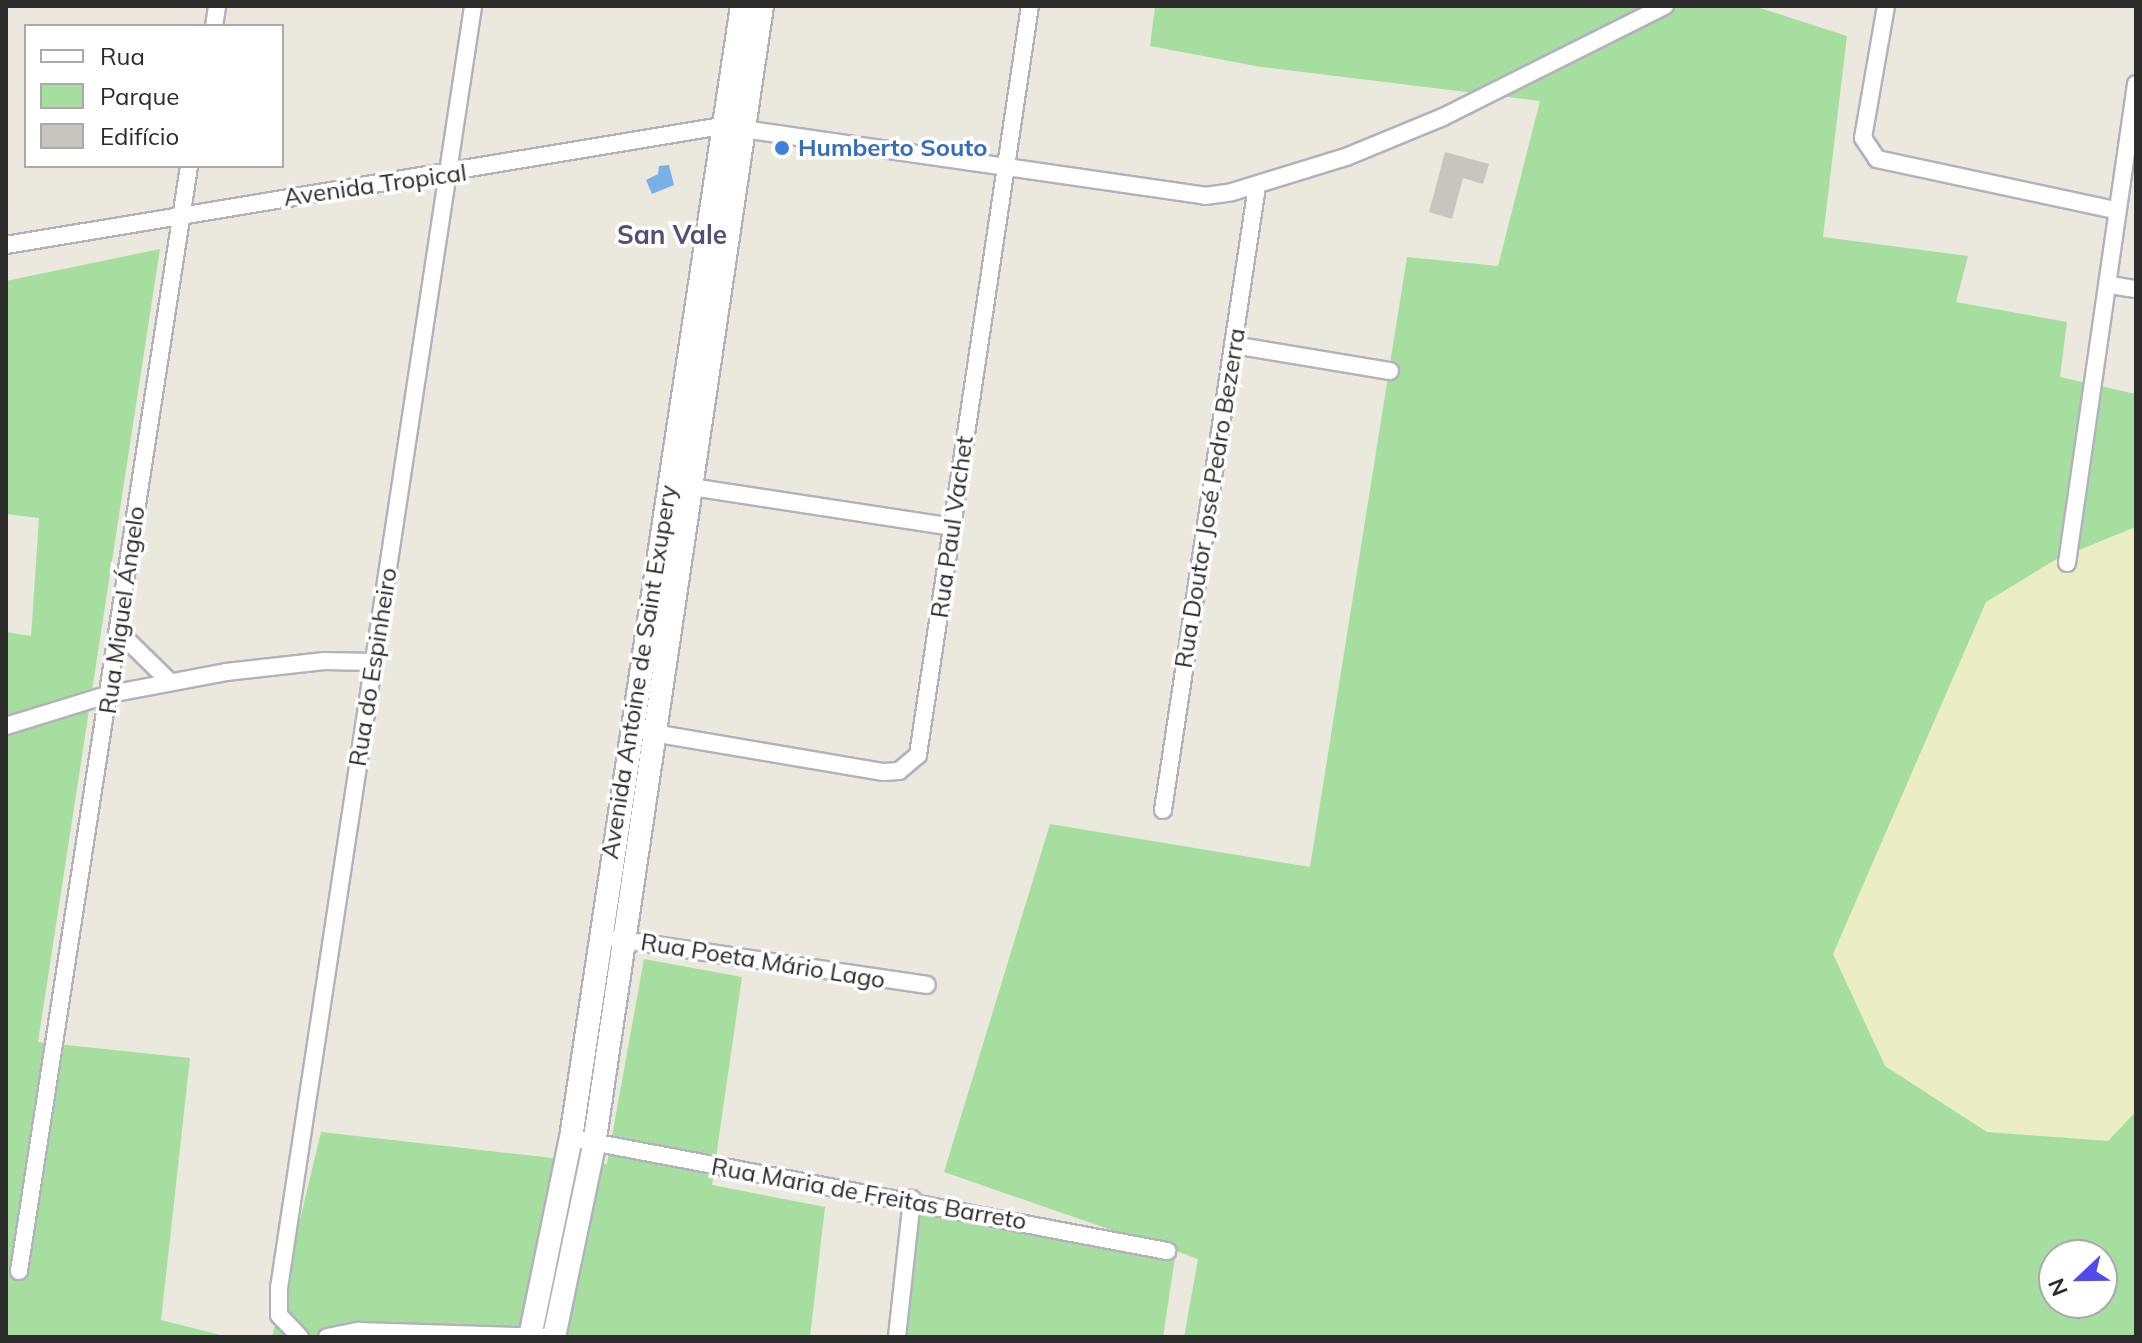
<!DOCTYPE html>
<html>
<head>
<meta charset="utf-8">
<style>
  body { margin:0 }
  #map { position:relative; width:2142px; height:1343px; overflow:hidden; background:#ebe9de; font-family:Mulish,sans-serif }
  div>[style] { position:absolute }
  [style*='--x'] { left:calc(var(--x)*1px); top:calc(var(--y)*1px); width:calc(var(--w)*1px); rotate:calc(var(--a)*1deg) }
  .green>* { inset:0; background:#a6de9f }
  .sand>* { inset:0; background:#ebeec4 }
  .water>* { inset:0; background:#79b0e5 }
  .building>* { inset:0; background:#c7c5bd }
  .roads { filter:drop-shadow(2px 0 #b2b1bd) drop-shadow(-2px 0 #b2b1bd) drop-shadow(0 2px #b2b1bd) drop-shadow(0 -2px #b2b1bd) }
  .street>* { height:16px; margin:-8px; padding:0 8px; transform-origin:8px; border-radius:8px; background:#fff }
  .secondary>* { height:22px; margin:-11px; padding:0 11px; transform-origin:11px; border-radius:11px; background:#fff }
  .dots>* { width:22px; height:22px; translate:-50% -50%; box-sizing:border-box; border:4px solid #fff; border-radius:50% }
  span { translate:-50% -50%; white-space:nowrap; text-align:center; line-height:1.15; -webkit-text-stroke:7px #fff; paint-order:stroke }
  .shop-label { font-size:24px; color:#366cbe; font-weight:700 }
  .left { translate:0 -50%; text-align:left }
  .street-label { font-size:24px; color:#2b2b2b }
  .neighbourhood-label { font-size:26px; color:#514e78; font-weight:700 }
  .frame { position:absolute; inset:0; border:8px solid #2b2b2b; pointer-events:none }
  .legend { position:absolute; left:24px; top:24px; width:260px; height:144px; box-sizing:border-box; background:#fff; border:2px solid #aaa; margin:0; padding:10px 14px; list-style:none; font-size:24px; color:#2b2b2b }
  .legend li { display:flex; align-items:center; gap:16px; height:40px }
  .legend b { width:40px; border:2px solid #aaa }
  .north { position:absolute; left:2038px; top:1239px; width:80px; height:80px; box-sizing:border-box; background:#fff; border:2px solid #aaa; border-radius:50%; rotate:248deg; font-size:22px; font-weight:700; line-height:32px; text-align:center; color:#2b2b2b }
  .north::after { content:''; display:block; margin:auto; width:28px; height:36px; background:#514bec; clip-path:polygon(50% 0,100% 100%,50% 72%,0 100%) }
</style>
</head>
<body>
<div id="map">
  <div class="green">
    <i style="clip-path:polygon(evenodd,1155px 6px,1754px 6px,1847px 36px,1823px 237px,1968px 256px,1956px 302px,2067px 322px,2060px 377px,2136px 394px,2136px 527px,2055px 560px,2108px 1141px,2136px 1111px,2136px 1337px,1184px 1337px,1198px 1259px,1176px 1251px,1163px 1337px,895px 1337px,911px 1213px,1172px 1251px,944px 1172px,1050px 824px,1310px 867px,1407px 257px,1498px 266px,1540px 101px,1261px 67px,1150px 46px,1155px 6px,2054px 1255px,2102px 1255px,2102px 1303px,2054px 1303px,2054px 1255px)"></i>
    <i style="clip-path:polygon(160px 249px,38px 1042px,190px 1058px,161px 1320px,228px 1337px,6px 1337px,6px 632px,31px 636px,39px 518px,6px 514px,6px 281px)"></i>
    <i style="clip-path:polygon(644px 959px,742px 977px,712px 1185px,825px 1207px,810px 1337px,272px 1337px,321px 1132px,607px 1164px)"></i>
  </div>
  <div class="sand">
    <i style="clip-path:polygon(2136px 527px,2136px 1111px,2108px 1141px,1987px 1132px,1885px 1066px,1833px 954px,1986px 602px,2055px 560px)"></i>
  </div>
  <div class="water">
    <i style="clip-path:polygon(669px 165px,674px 185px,652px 194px,646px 180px,658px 174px,659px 166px)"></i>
  </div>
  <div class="building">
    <i style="clip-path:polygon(1445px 152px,1489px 164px,1483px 184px,1463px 178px,1452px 219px,1429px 212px)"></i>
  </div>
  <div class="roads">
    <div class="street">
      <i style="--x:1886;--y:6;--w:134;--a:99.9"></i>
      <i style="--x:1863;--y:138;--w:25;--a:56"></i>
      <i style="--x:1877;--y:159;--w:243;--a:12.1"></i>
      <i style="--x:214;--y:26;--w:20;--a:-81"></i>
      <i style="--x:6;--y:245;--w:726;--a:-9.44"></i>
      <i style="--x:722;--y:126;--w:488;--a:8.2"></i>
      <i style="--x:1205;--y:196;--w:27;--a:-8"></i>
      <i style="--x:1232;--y:192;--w:119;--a:-17.1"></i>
      <i style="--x:1346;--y:157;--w:105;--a:-22.4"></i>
      <i style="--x:1443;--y:117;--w:248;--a:-26.6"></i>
      <i style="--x:2110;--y:285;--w:26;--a:9"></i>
      <i style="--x:1233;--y:345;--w:159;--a:9.4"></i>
      <i style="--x:692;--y:487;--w:263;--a:8.7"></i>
      <i style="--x:2067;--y:563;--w:484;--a:-81.8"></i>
      <i style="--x:119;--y:632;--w:71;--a:44.4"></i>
      <i style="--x:6;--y:726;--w:109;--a:-17.1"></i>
      <i style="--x:110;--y:694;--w:118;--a:-10.7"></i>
      <i style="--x:226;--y:672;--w:99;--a:-6.4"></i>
      <i style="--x:324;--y:661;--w:50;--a:1.1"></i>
      <i style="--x:647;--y:732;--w:240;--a:9.6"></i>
      <i style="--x:884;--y:772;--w:15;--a:-4"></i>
      <i style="--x:899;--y:771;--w:25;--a:-40"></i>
      <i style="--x:918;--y:755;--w:757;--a:-81.5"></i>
      <i style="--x:1163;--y:810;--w:631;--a:-81.43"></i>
      <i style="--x:616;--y:939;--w:314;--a:8.4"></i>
      <i style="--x:571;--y:1138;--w:607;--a:10.74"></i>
      <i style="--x:19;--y:1271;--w:1118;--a:-81.25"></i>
      <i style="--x:300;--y:1337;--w:30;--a:-134"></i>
      <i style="--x:279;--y:1315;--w:27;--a:-90"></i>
      <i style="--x:279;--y:1288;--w:1297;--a:-81.39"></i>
      <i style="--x:327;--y:1337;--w:33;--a:-11"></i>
      <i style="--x:359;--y:1331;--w:188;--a:1.8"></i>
      <i style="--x:897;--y:1337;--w:139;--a:-83.8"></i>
    </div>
    <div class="secondary">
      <i style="--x:530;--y:1337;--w:203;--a:-78.4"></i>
      <i style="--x:571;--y:1138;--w:1145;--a:-81.41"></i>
      <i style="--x:554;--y:1337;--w:196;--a:-78.2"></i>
      <i style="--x:594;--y:1145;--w:1151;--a:-81.61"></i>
    </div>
  </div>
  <div class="dots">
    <i style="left:782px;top:148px;background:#3f7fe0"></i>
  </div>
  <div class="shop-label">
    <span class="left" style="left:798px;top:148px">Humberto Souto</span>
  </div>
  <div class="street-label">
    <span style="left:375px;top:185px;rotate:-8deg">Avenida Tropical</span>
    <span style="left:1210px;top:498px;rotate:-81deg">Rua Doutor José Pedro Bezerra</span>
    <span style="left:952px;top:527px;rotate:-82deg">Rua Paul Vachet</span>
    <span style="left:122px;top:610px;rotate:-82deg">Rua Miguel Ángelo</span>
    <span style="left:373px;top:667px;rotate:-81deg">Rua do Espinheiro</span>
    <span style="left:639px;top:672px;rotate:-81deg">Avenida Antoine de Saint Exupery</span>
    <span style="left:763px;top:961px;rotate:9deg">Rua Poeta Mário Lago</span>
    <span style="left:869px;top:1194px;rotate:10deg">Rua Maria de Freitas Barreto</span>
  </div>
  <div class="neighbourhood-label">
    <span style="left:672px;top:235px">San Vale</span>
  </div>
  <div class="frame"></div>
  <ul class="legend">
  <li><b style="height:10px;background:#fff"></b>Rua</li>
  <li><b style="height:22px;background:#a6de9f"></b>Parque</li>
  <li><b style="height:22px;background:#c7c5bd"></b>Edifício</li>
  </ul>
  <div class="north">N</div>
</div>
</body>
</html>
